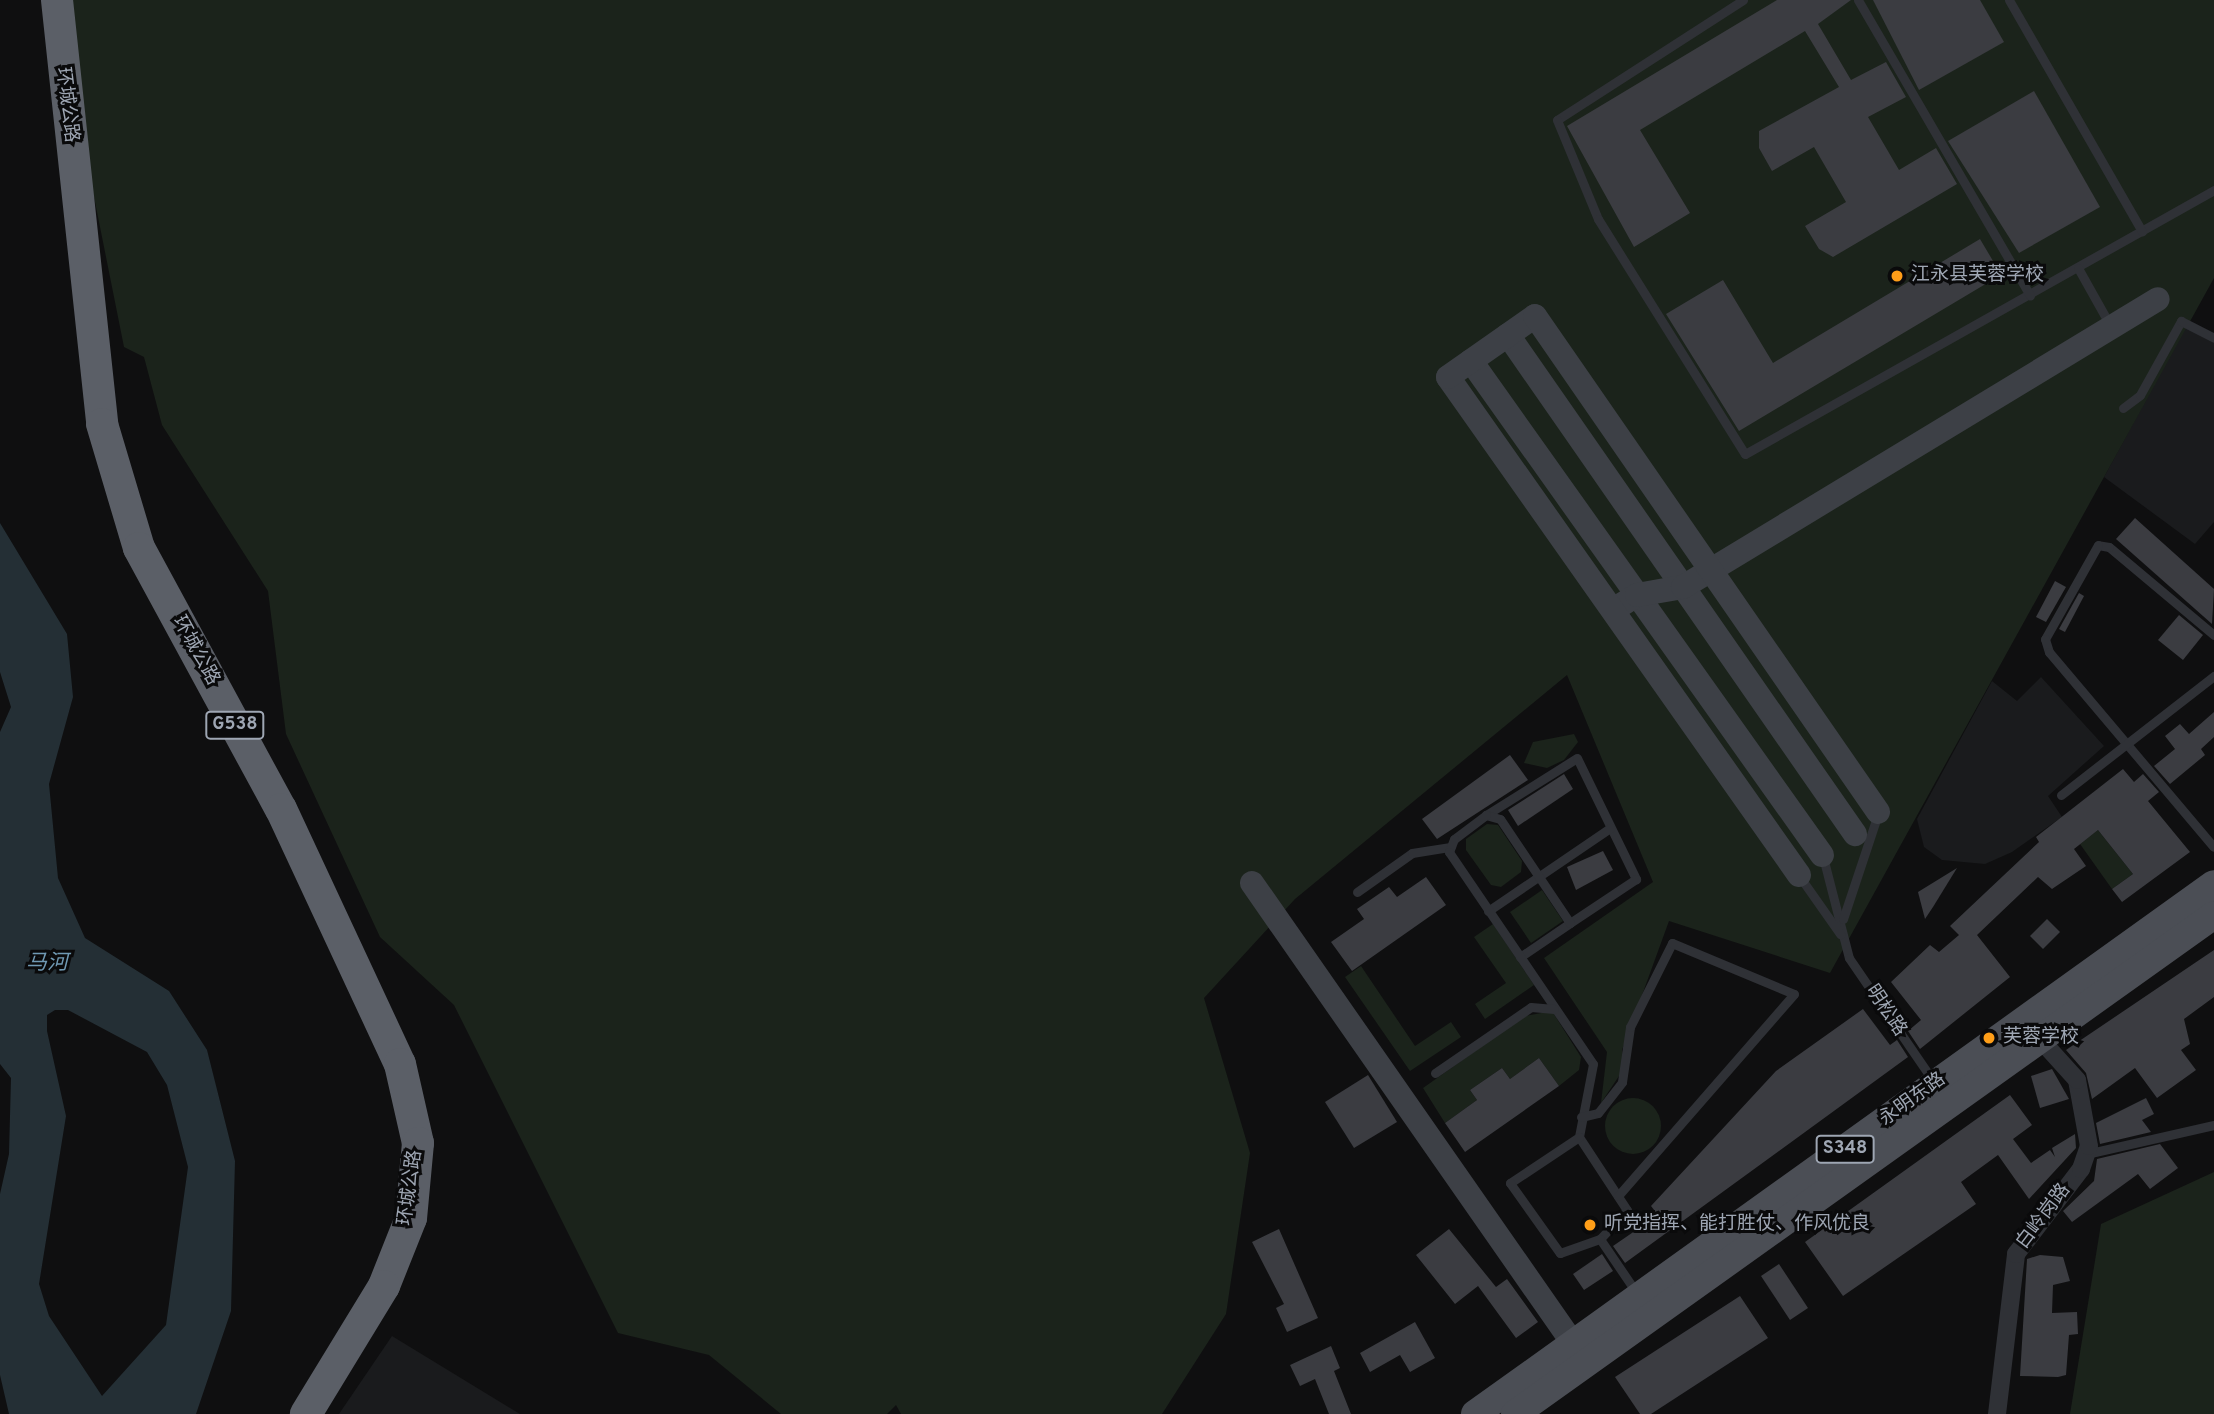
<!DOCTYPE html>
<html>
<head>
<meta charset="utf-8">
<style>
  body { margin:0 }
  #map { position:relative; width:2214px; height:1414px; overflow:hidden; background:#0f0f10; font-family:Overpass,"Noto Sans SC",sans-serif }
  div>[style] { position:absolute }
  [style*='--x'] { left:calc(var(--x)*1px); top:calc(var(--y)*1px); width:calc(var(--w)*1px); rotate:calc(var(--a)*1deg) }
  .built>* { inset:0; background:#1a1b1d }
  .green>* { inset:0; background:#1b231b }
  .round { border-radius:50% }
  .water>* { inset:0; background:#242f35 }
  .building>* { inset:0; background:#3b3c41 }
  .lane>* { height:9px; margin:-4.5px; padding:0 4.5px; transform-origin:4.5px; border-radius:4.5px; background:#2f3136 }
  .street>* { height:18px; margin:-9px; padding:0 9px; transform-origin:9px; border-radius:9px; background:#2f3136 }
  .secondary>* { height:24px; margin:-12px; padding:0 12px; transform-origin:12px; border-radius:12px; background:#3d4046 }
  .primary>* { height:28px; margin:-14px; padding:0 14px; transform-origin:14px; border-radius:14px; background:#4b4e55 }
  .highway>* { height:32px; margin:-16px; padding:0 16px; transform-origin:16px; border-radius:16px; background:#5b5f67 }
  .dots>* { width:19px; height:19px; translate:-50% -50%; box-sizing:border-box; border:4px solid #0a0a0b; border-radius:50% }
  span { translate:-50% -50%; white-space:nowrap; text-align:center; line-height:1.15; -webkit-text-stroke:6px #0a0a0b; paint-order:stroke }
  .shield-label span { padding:2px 5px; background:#0a0a0b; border:2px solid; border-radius:5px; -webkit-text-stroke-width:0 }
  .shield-label { font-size:18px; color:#9ea6b3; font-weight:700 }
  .street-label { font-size:19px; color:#9ea6b3 }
  .poi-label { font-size:19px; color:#9ea6b3 }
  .left { translate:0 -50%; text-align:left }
  .water-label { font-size:21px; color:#7099b3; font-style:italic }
</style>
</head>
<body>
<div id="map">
  <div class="built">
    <i style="clip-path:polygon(2187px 324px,2214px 338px,2214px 522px,2195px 544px,2104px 477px)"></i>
    <i style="clip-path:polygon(2041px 677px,2104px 746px,2048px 796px,2062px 817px,2012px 852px,1985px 864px,1942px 860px,1924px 847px,1917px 819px,1992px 681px,2017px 701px)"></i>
    <i style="clip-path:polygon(392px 1336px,520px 1414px,339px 1414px)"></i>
  </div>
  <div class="green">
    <i style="clip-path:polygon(70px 0,2214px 0,2214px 278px,1830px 973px,1669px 921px,1622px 1050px,1625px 1067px,1601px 1103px,1607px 1052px,1544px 958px,1653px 882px,1567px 675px,1295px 899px,1204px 998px,1250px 1153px,1226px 1314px,1162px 1414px,901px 1414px,896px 1405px,887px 1414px,781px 1414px,709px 1355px,618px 1333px,454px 1005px,380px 937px,286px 734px,268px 591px,162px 425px,144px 357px,124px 347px,88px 167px)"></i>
    <i style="clip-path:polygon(1574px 734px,1578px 742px,1564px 760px,1547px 768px,1524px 763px,1533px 742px)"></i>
    <i style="clip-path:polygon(1487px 824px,1498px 825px,1522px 861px,1521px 872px,1501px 887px,1491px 885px,1466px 850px,1466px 839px)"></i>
    <i style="clip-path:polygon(2098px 830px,2133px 874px,2112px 889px,2080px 844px)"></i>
    <i style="clip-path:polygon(1542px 890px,1563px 921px,1531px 943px,1510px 912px)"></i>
    <i style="clip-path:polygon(1493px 924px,1534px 985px,1485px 1019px,1475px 1004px,1506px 983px,1474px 937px)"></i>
    <i style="clip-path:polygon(1361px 966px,1415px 1046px,1451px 1022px,1461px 1037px,1410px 1071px,1345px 977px)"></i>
    <i style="clip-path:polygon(1552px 1011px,1581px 1057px,1579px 1070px,1559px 1086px,1539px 1058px,1510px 1079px,1502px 1068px,1470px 1090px,1477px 1100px,1445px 1123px,1423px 1088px,1525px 1016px)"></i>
    <i class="round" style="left:1605px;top:1098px;width:56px;height:56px"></i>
    <i style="clip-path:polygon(2214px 1172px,2214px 1414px,2070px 1414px,2101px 1224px)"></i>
  </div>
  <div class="water">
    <i style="clip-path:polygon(evenodd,0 523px,67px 634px,73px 697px,49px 784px,58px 878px,85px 938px,169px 991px,207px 1050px,235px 1161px,231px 1311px,196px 1414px,9px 1414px,0 1375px,0 1194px,9px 1154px,11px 1078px,0 1064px,0 732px,11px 707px,0 672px,0 523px,55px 1010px,68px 1010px,147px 1052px,167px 1085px,188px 1167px,166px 1325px,102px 1396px,49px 1316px,39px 1284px,66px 1116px,47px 1031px,47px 1015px,55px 1010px)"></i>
  </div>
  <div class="building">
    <i style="clip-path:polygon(1777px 0,1851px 0,1818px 24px,1851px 80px,1886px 62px,1906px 97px,1868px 117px,1899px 170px,1936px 148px,1957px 184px,1833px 257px,1819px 249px,1805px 226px,1846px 202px,1814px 147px,1772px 171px,1759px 148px,1759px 131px,1839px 87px,1805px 31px,1640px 130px,1690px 213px,1634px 247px,1567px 126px)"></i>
    <i style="clip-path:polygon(1873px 0,1980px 0,2004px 42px,1919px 90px)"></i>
    <i style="clip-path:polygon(2034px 91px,2100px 207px,2019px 253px,1948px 141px)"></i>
    <i style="clip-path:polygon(1980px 239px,1996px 266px,1994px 279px,1739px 431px,1666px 314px,1723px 280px,1773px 363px)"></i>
    <i style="clip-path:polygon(2135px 518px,2214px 589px,2212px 624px,2116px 539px)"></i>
    <i style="clip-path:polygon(2055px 581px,2066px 587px,2046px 622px,2036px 617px)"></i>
    <i style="clip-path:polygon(2079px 593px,2084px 596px,2065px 632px,2059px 629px)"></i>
    <i style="clip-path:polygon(2179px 615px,2203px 635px,2183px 660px,2158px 640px)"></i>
    <i style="clip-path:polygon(2214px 712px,2214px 737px,2201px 749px,2205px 755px,2170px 784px,2154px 766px,2175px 749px,2165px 736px,2180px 724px,2189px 734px)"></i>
    <i style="clip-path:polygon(1510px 755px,1528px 780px,1437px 839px,1422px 819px)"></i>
    <i style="clip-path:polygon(2123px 769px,2134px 782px,2143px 774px,2159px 792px,2148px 801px,2190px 852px,2122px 902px,2112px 889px,2133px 874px,2098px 830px,2074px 849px,2086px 866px,2052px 889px,2038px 877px,1977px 935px,2010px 977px,1920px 1049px,1908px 1031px,1921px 1020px,1891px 982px,1930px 945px,1939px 952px,1959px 935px,1950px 926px,2039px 842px,2036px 837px)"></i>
    <i style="clip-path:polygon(1564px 774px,1573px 789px,1518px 826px,1508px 810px)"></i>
    <i style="clip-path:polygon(1603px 851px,1613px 870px,1576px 890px,1567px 867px)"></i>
    <i style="clip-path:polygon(1957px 868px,1933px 907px,1925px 919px,1918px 892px)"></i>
    <i style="clip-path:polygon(1426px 877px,1446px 905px,1352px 971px,1331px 942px,1364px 919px,1357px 909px,1389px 887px,1397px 897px)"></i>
    <i style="clip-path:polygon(2047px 919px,2060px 932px,2043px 949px,2030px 936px)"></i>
    <i style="clip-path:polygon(2214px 950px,2214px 997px,2184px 1019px,2190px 1044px,2181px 1050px,2196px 1070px,2157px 1098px,2135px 1068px,2092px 1099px,2086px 1073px,2066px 1050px)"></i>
    <i style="clip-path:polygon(1863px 1009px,1890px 1045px,1897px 1040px,1908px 1057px,1625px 1263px,1613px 1246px,1658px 1215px,1651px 1206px,1776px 1071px)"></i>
    <i style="clip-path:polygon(1539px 1058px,1559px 1086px,1465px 1152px,1445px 1123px,1477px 1100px,1470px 1090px,1502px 1068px,1510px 1079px)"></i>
    <i style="clip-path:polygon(2052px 1069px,2069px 1099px,2040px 1108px,2031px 1076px)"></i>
    <i style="clip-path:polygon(1368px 1075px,1397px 1122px,1354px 1148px,1325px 1102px)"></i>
    <i style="clip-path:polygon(2010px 1095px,2032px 1125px,2013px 1139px,2031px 1163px,2050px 1150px,2055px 1157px,2052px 1148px,2075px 1134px,2076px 1148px,2029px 1199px,1998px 1155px,1961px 1182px,1976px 1204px,1843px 1296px,1805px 1242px)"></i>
    <i style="clip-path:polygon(2146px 1098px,2154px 1114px,2142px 1120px,2151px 1132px,2100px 1144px,2096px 1123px)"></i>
    <i style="clip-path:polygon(2160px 1144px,2178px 1168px,2150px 1189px,2138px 1174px,2072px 1222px,2063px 1211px,2094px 1181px,2097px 1159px)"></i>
    <i style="clip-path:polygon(1279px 1229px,1318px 1318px,1287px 1332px,1276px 1308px,1284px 1304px,1252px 1242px)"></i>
    <i style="clip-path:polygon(1449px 1229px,1496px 1287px,1507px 1279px,1538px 1322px,1516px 1338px,1478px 1286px,1455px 1304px,1416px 1255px)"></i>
    <i style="clip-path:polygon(1602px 1254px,1613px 1271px,1584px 1290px,1573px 1274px)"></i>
    <i style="clip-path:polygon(2040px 1255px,2063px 1257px,2070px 1281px,2053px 1285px,2052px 1313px,2077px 1312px,2078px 1334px,2069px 1335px,2066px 1375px,2058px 1377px,2020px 1376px,2027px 1259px)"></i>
    <i style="clip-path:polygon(1779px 1264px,1808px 1308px,1790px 1320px,1761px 1276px)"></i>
    <i style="clip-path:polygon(1740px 1296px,1768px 1338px,1651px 1414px,1640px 1414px,1615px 1377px)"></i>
    <i style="clip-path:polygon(1415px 1322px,1435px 1358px,1410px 1372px,1400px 1355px,1370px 1372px,1360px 1353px)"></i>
    <i style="clip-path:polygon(1331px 1346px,1340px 1368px,1334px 1371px,1351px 1414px,1329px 1414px,1315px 1379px,1300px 1386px,1290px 1365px)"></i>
  </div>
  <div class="lane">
    <i style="--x:1743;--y:0;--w:221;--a:147.2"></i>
    <i style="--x:1557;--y:120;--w:107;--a:67.5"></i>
    <i style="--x:1598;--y:219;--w:277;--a:58"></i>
    <i style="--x:1745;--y:454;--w:538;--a:-29.38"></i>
    <i style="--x:1858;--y:0;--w:342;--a:59.8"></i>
    <i style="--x:2009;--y:0;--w:267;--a:60.1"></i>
    <i style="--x:2078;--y:268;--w:65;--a:60.7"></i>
    <i style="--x:2123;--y:408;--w:21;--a:-37"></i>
    <i style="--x:2140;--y:395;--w:85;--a:-61"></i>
    <i style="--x:2181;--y:321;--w:37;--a:27"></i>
    <i style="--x:2214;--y:635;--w:137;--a:-140"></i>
    <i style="--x:2109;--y:547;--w:11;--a:-170"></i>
    <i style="--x:2098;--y:545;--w:108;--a:119.4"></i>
    <i style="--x:2045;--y:639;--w:14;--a:73"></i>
    <i style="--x:2049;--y:652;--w:255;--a:49.8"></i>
    <i style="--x:2061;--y:795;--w:194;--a:-37.9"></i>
    <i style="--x:1486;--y:815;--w:107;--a:-32.1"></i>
    <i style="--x:1577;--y:758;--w:135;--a:64"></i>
    <i style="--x:1636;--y:879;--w:79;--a:146.3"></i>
    <i style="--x:1823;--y:857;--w:104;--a:75.6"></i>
    <i style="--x:1849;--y:958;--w:150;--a:55.6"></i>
    <i style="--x:1800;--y:877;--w:70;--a:54.9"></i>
    <i style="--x:1357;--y:892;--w:67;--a:-35.3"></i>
    <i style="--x:1412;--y:853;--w:39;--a:-9"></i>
    <i style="--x:1488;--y:911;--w:148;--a:-34.2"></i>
    <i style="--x:1843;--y:919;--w:111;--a:-71.6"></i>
    <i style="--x:1520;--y:957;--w:60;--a:-34.2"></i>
    <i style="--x:1570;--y:923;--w:125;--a:-123.9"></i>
    <i style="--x:1500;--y:819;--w:15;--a:-164"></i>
    <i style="--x:1486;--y:815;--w:40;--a:143"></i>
    <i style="--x:1454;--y:839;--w:14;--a:111"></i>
    <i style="--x:1449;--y:852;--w:256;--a:55.8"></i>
    <i style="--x:1593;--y:1064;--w:74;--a:100.9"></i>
    <i style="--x:1579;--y:1137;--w:87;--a:56.7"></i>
    <i style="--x:1627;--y:1210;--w:40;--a:133"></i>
    <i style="--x:1600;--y:1239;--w:64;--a:55.8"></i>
    <i style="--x:1435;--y:1073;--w:116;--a:-34.5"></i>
    <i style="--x:1531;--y:1007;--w:23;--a:5"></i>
    <i style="--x:1581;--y:1117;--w:17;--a:-13"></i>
    <i style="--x:1598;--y:1113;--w:39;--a:-52"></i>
    <i style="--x:1622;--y:1082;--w:56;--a:-81.7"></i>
    <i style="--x:1630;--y:1027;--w:94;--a:-63.4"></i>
    <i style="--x:1672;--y:943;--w:132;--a:22.7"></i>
    <i style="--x:1794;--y:994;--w:268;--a:131.1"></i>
    <i style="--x:1579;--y:1137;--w:83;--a:146.3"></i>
    <i style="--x:1510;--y:1183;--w:86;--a:54.5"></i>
    <i style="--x:1560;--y:1253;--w:42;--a:-19.3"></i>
    <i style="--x:2086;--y:1154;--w:131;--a:-12.8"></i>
  </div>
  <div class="street">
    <i style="--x:1997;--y:1414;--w:161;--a:-83.2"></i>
    <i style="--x:2016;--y:1254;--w:107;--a:-52.6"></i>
    <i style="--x:2081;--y:1169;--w:24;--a:-71"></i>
    <i style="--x:2089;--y:1146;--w:67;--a:-100.3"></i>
    <i style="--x:2077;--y:1080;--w:55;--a:-132.1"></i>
  </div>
  <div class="secondary">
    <i style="--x:1508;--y:335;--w:608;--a:55.19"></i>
    <i style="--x:1471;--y:361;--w:606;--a:54.61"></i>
    <i style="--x:1613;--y:610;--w:28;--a:-32"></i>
    <i style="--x:1637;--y:595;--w:47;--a:-9.9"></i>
    <i style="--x:1683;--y:587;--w:555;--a:-31.23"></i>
    <i style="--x:1799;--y:875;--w:609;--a:-125.18"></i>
    <i style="--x:1448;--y:377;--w:106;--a:-35"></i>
    <i style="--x:1535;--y:316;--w:603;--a:55.33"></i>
    <i style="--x:1252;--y:883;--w:580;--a:55.11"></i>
  </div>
  <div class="primary">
    <i style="--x:1475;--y:1414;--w:909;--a:-35.65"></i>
    <i style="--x:1515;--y:1414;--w:859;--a:-35.52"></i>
  </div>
  <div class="highway">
    <i style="--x:57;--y:0;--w:426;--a:83.9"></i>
    <i style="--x:102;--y:424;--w:129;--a:73.4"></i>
    <i style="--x:139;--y:548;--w:297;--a:61.5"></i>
    <i style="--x:281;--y:809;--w:281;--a:65"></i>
    <i style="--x:400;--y:1064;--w:81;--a:77.2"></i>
    <i style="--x:418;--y:1143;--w:75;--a:95.3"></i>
    <i style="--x:411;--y:1218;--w:73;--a:111.7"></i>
    <i style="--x:384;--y:1286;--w:150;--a:121.4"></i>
  </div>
  <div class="dots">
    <i style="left:1897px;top:276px;background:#ff9e18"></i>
    <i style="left:1989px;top:1038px;background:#ff9e18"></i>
    <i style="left:1590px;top:1225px;background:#ff9e18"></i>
  </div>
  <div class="shield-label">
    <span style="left:235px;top:725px">G538</span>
    <span style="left:1845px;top:1149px">S348</span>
  </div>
  <div class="street-label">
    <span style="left:66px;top:105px;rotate:83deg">环城公路</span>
    <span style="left:195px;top:651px;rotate:61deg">环城公路</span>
    <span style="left:1885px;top:1011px;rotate:56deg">明松路</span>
    <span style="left:1913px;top:1100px;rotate:-36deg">永明东路</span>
    <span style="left:411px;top:1188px;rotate:-82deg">环城公路</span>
    <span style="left:2044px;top:1217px;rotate:-53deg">白岭岗路</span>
  </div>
  <div class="poi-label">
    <span class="left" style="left:1911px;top:276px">江永县芙蓉学校</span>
    <span class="left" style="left:2003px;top:1038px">芙蓉学校</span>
    <span class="left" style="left:1604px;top:1225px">听党指挥、能打胜仗、作风优良</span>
  </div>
  <div class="water-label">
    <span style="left:47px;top:964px">马河</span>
  </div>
</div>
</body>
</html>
